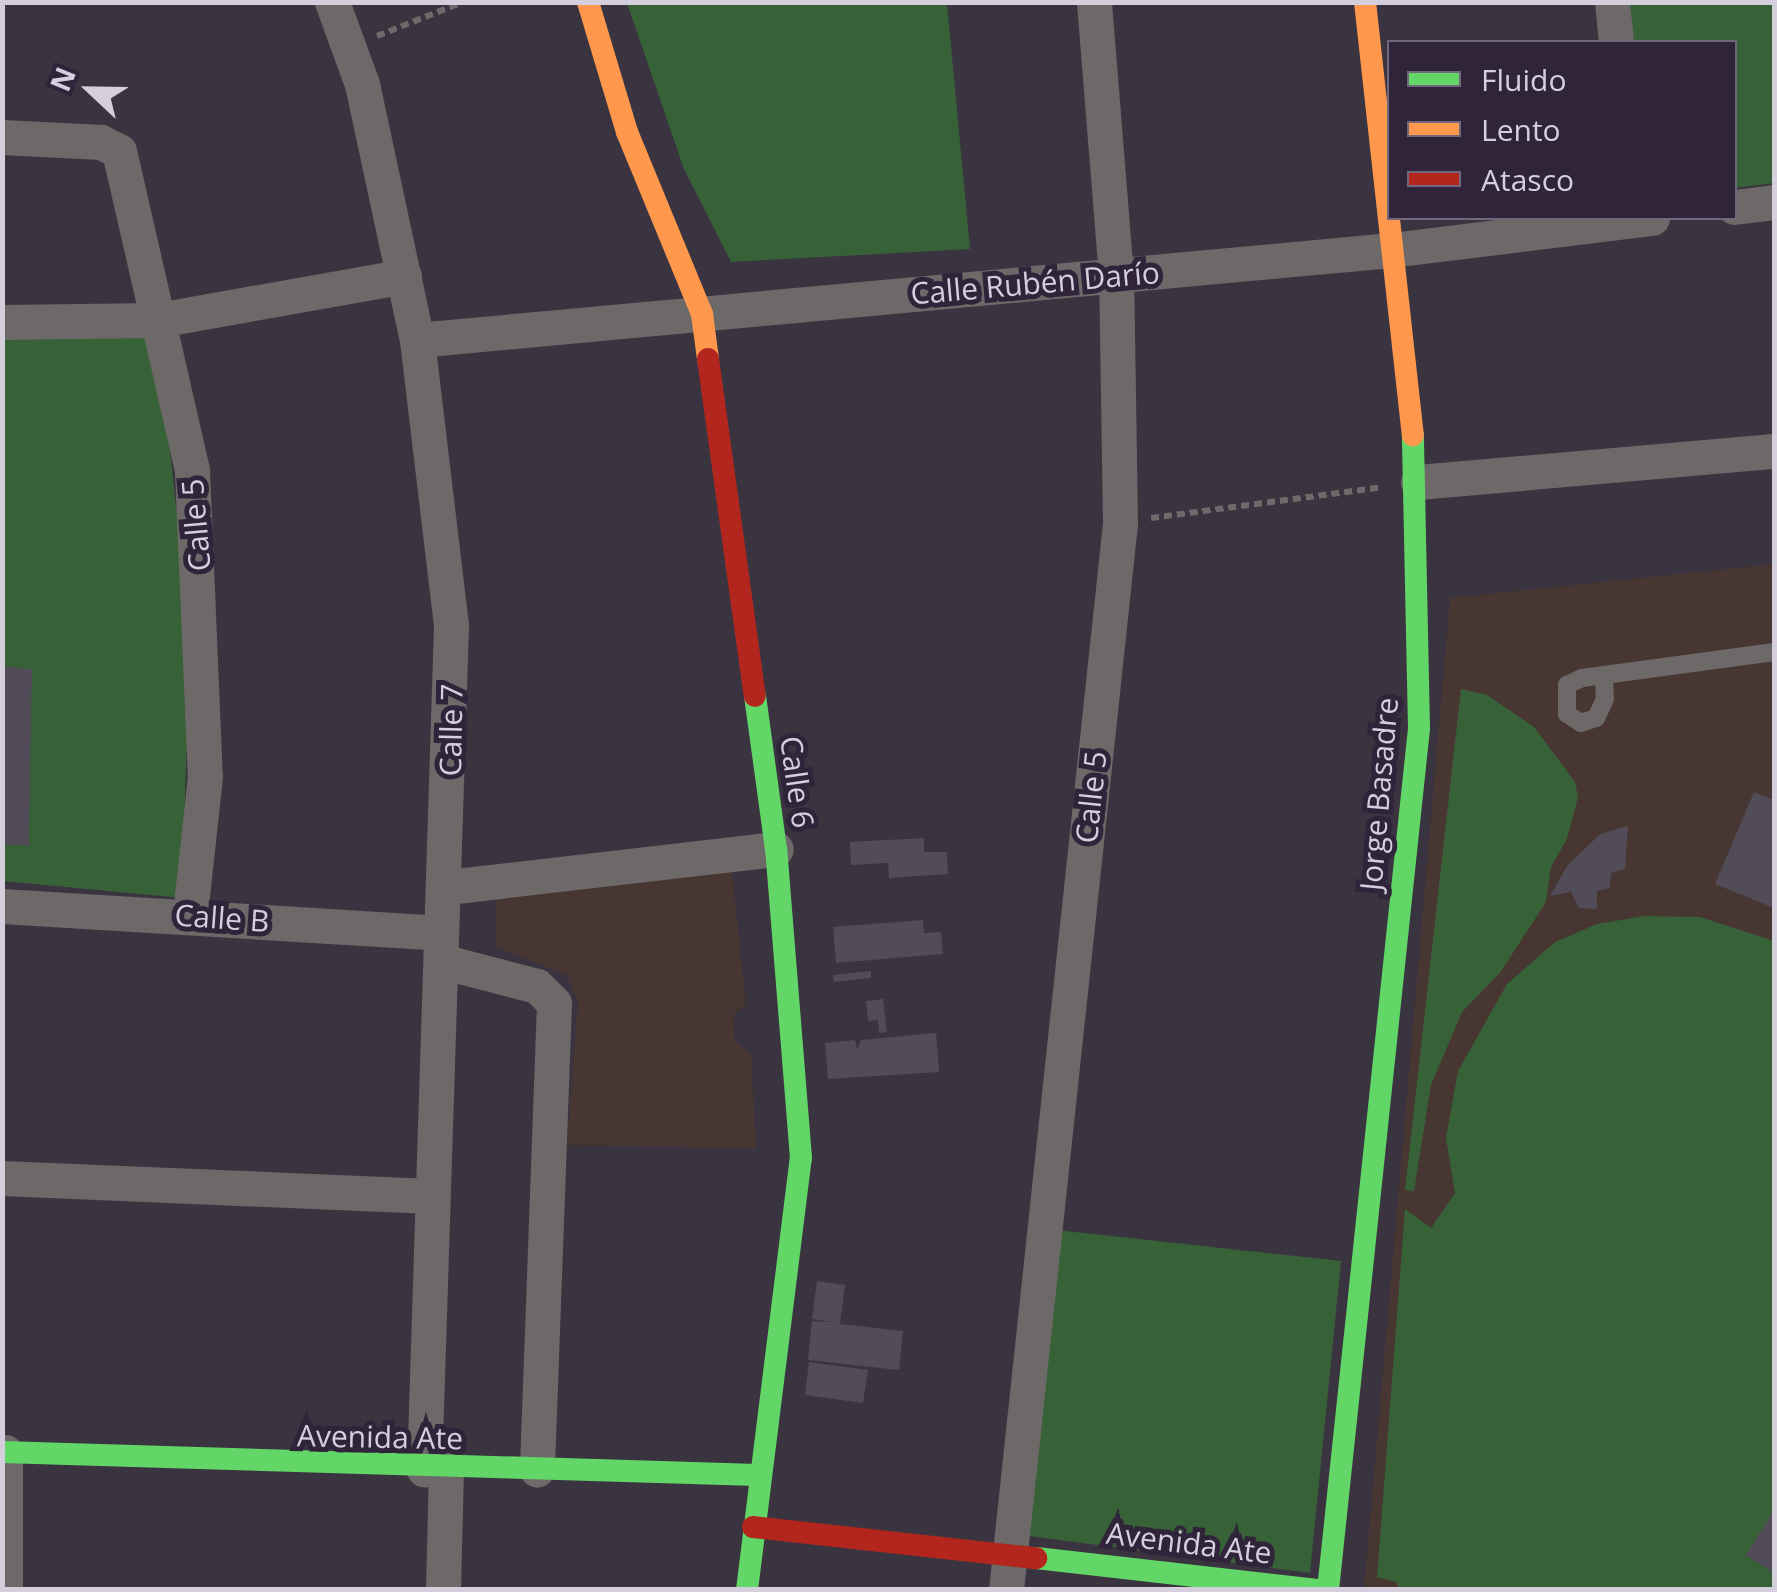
<!DOCTYPE html>
<html>
<head>
<meta charset="utf-8">
<style>
  body { margin:0 }
  #map { position:relative; width:1777px; height:1592px; overflow:hidden; background:#3a3440; font-family:"Open Sans",sans-serif }
  div>[style] { position:absolute }
  [style*='--x'] { left:calc(var(--x)*1px); top:calc(var(--y)*1px); width:calc(var(--w)*1px); rotate:calc(var(--a)*1deg) }
  .education>* { inset:0; background:#483633 }
  .green>* { inset:0; background:#376136 }
  .building>* { inset:0; background:#514c57 }
  .path>* { height:6px; margin-top:-3px; transform-origin:0; background:repeating-linear-gradient(90deg,#6e6a6c 0 8px,transparent 0 13px) }
  .lane>* { height:18px; margin:-9px; padding:0 9px; transform-origin:9px; border-radius:9px; background:#6d6968 }
  .street>* { height:35px; margin:-17.5px; padding:0 17.5px; transform-origin:17.5px; border-radius:17.5px; background:#6d6968 }
  .fast>* { height:22px; margin:-11px; padding:0 11px; transform-origin:11px; border-radius:11px; background:#63d668 }
  .slow>* { height:22px; margin:-11px; padding:0 11px; transform-origin:11px; border-radius:11px; background:#ff974d }
  .jam>* { height:22px; margin:-11px; padding:0 11px; transform-origin:11px; border-radius:11px; background:#b3261e }
  span { translate:-50% -50%; white-space:nowrap; text-align:center; line-height:1.15; -webkit-text-stroke:10px #30243b; paint-order:stroke }
  .street-label { font-size:30px; color:#d5cedd }
  .frame { position:absolute; inset:0; border:5px solid #d5cedd; pointer-events:none }
  .legend { position:absolute; left:1387px; top:40px; width:350px; height:180px; box-sizing:border-box; background:#30243b; border:2px solid #72687c; margin:0; padding:12px 18px; list-style:none; font-size:30px; color:#d5cedd }
  .legend li { display:flex; align-items:center; gap:20px; height:50px }
  .legend b { width:50px; border:2px solid #72687c }
  .north { position:absolute; left:40px; top:40px; width:100px; height:100px; -webkit-text-stroke:8px #30243b; paint-order:stroke; rotate:292deg; font-size:28px; font-weight:700; line-height:40px; text-align:center; color:#d5cedd }
  .north::after { content:''; display:block; margin:auto; width:35px; height:45px; background:#d5cedd; clip-path:polygon(50% 0,100% 100%,50% 72%,0 100%) }
</style>
</head>
<body>
<div id="map">
  <div class="education">
    <i style="clip-path:polygon(1774px 564px,1774px 1589px,1364px 1590px,1450px 598px)"></i>
    <i style="clip-path:polygon(731px 862px,746px 1004px,733px 1015px,735px 1042px,751px 1054px,756px 1148px,567px 1145px,578px 1002px,567px 975px,496px 947px,496px 895px)"></i>
  </div>
  <div class="green">
    <i style="clip-path:polygon(627px 3px,947px 3px,970px 249px,731px 262px,684px 169px)"></i>
    <i style="clip-path:polygon(1630px 3px,1774px 3px,1774px 183px,1735px 188px,1734px 42px,1633px 42px)"></i>
    <i style="clip-path:polygon(146px 330px,170px 450px,190px 634px,182px 898px,3px 881px,2px 332px)"></i>
    <i style="clip-path:polygon(1461px 689px,1487px 695px,1534px 727px,1575px 782px,1578px 797px,1567px 839px,1551px 867px,1546px 902px,1500px 973px,1462px 1012px,1431px 1085px,1414px 1191px,1405px 1190px)"></i>
    <i style="clip-path:polygon(1645px 916px,1700px 917px,1774px 941px,1774px 1513px,1746px 1555px,1774px 1573px,1774px 1589px,1398px 1590px,1397px 1582px,1377px 1577px,1405px 1209px,1431px 1228px,1455px 1193px,1446px 1138px,1458px 1071px,1507px 984px,1555px 942px,1597px 924px)"></i>
    <i style="clip-path:polygon(1056px 1230px,1341px 1261px,1310px 1573px,1029px 1536px)"></i>
  </div>
  <div class="building">
    <i style="clip-path:polygon(2px 666px,32px 669px,29px 846px,2px 844px)"></i>
    <i style="clip-path:polygon(1754px 792px,1774px 800px,1774px 908px,1715px 884px)"></i>
    <i style="clip-path:polygon(1628px 826px,1625px 869px,1611px 873px,1610px 888px,1597px 891px,1597px 909px,1579px 908px,1571px 892px,1550px 896px,1567px 866px,1600px 834px)"></i>
    <i style="clip-path:polygon(924px 838px,924px 852px,947px 852px,948px 874px,889px 878px,888px 863px,851px 865px,850px 842px)"></i>
    <i style="clip-path:polygon(923px 920px,924px 933px,941px 932px,943px 954px,836px 963px,833px 927px)"></i>
    <i style="clip-path:polygon(871px 971px,871px 978px,834px 982px,833px 975px)"></i>
    <i style="clip-path:polygon(883px 999px,887px 1032px,879px 1033px,878px 1020px,868px 1021px,866px 1001px)"></i>
    <i style="clip-path:polygon(936px 1033px,939px 1072px,828px 1079px,825px 1043px,855px 1040px,857px 1050px,861px 1040px)"></i>
    <i style="clip-path:polygon(817px 1281px,845px 1285px,840px 1324px,903px 1331px,899px 1370px,808px 1360px,812px 1321px,833px 1322px,812px 1319px)"></i>
    <i style="clip-path:polygon(809px 1362px,868px 1370px,863px 1403px,805px 1395px)"></i>
    <i style="clip-path:polygon(1774px 1510px,1774px 1573px,1746px 1555px)"></i>
  </div>
  <div class="path">
    <i style="--x:377;--y:36;--w:92;--a:-21.6"></i>
    <i style="--x:1151;--y:518;--w:233;--a:-7.6"></i>
  </div>
  <div class="lane">
    <i style="--x:1604;--y:675;--w:24;--a:88"></i>
    <i style="--x:1605;--y:699;--w:21;--a:115"></i>
    <i style="--x:1596;--y:718;--w:16;--a:162"></i>
    <i style="--x:1581;--y:723;--w:17;--a:-147"></i>
    <i style="--x:1567;--y:714;--w:29;--a:-90"></i>
    <i style="--x:1567;--y:685;--w:17;--a:-25"></i>
    <i style="--x:1582;--y:678;--w:194;--a:-7.7"></i>
  </div>
  <div class="street">
    <i style="--x:332;--y:2;--w:87;--a:69.9"></i>
    <i style="--x:362;--y:84;--w:262;--a:77.9"></i>
    <i style="--x:417;--y:340;--w:288;--a:83.2"></i>
    <i style="--x:451;--y:626;--w:844;--a:91.83"></i>
    <i style="--x:1612;--y:2;--w:40;--a:84.3"></i>
    <i style="--x:2;--y:137;--w:99;--a:2.9"></i>
    <i style="--x:101;--y:142;--w:20;--a:27"></i>
    <i style="--x:119;--y:151;--w:328;--a:77.1"></i>
    <i style="--x:192;--y:471;--w:305;--a:87.6"></i>
    <i style="--x:205;--y:776;--w:140;--a:96.2"></i>
    <i style="--x:1734;--y:207;--w:40;--a:-7.1"></i>
    <i style="--x:2;--y:322;--w:156;--a:-0.7"></i>
    <i style="--x:158;--y:320;--w:250;--a:-10.1"></i>
    <i style="--x:417;--y:340;--w:978;--a:-5.28"></i>
    <i style="--x:1391;--y:250;--w:263;--a:-7"></i>
    <i style="--x:1418;--y:482;--w:357;--a:-5"></i>
    <i style="--x:447;--y:887;--w:331;--a:-6.6"></i>
    <i style="--x:2;--y:906;--w:440;--a:3.5"></i>
    <i style="--x:441;--y:961;--w:99;--a:14.6"></i>
    <i style="--x:537;--y:986;--w:24;--a:45"></i>
    <i style="--x:554;--y:1003;--w:467;--a:92.1"></i>
    <i style="--x:2;--y:1178;--w:430;--a:2.4"></i>
    <i style="--x:5;--y:1590;--w:138;--a:-90"></i>
    <i style="--x:443;--y:1590;--w:121;--a:-88.6"></i>
    <i style="--x:1006;--y:1590;--w:1073;--a:-83.9"></i>
    <i style="--x:1120;--y:523;--w:247;--a:-90.9"></i>
    <i style="--x:1116;--y:276;--w:275;--a:-94.6"></i>
  </div>
  <div class="fast">
    <i style="--x:2;--y:1452;--w:755;--a:1.74"></i>
    <i style="--x:1036;--y:1558;--w:285;--a:6.5"></i>
    <i style="--x:747;--y:1590;--w:435;--a:-82.9"></i>
    <i style="--x:801;--y:1158;--w:310;--a:-94.6"></i>
    <i style="--x:776;--y:849;--w:154;--a:-97.8"></i>
    <i style="--x:1328;--y:1590;--w:867;--a:-83.97"></i>
    <i style="--x:1419;--y:728;--w:293;--a:-91.2"></i>
  </div>
  <div class="slow">
    <i style="--x:588;--y:2;--w:136;--a:73.3"></i>
    <i style="--x:627;--y:132;--w:197;--a:67.6"></i>
    <i style="--x:702;--y:314;--w:45;--a:82.4"></i>
    <i style="--x:1365;--y:2;--w:436;--a:83.7"></i>
  </div>
  <div class="jam">
    <i style="--x:708;--y:359;--w:340;--a:82.1"></i>
    <i style="--x:753;--y:1527;--w:285;--a:6.3"></i>
  </div>
  <div class="street-label">
    <span style="left:1035px;top:283px;rotate:-5deg">Calle Rubén Darío</span>
    <span style="left:196px;top:525px;rotate:-95deg">Calle 5</span>
    <span style="left:451px;top:730px;rotate:-89deg">Calle 7</span>
    <span style="left:797px;top:782px;rotate:82deg">Calle 6</span>
    <span style="left:1379px;top:794px;rotate:-85deg">Jorge Basadre</span>
    <span style="left:1091px;top:797px;rotate:-84deg">Calle 5</span>
    <span style="left:222px;top:918px;rotate:4deg">Calle B</span>
    <span style="left:380px;top:1437px;rotate:1deg">Avenida Ate</span>
    <span style="left:1189px;top:1543px;rotate:7deg">Avenida Ate</span>
  </div>
  <div class="frame"></div>
  <ul class="legend">
  <li><b style="height:12px;background:#63d668"></b>Fluido</li>
  <li><b style="height:12px;background:#ff974d"></b>Lento</li>
  <li><b style="height:12px;background:#b3261e"></b>Atasco</li>
  </ul>
  <div class="north">N</div>
</div>
</body>
</html>
